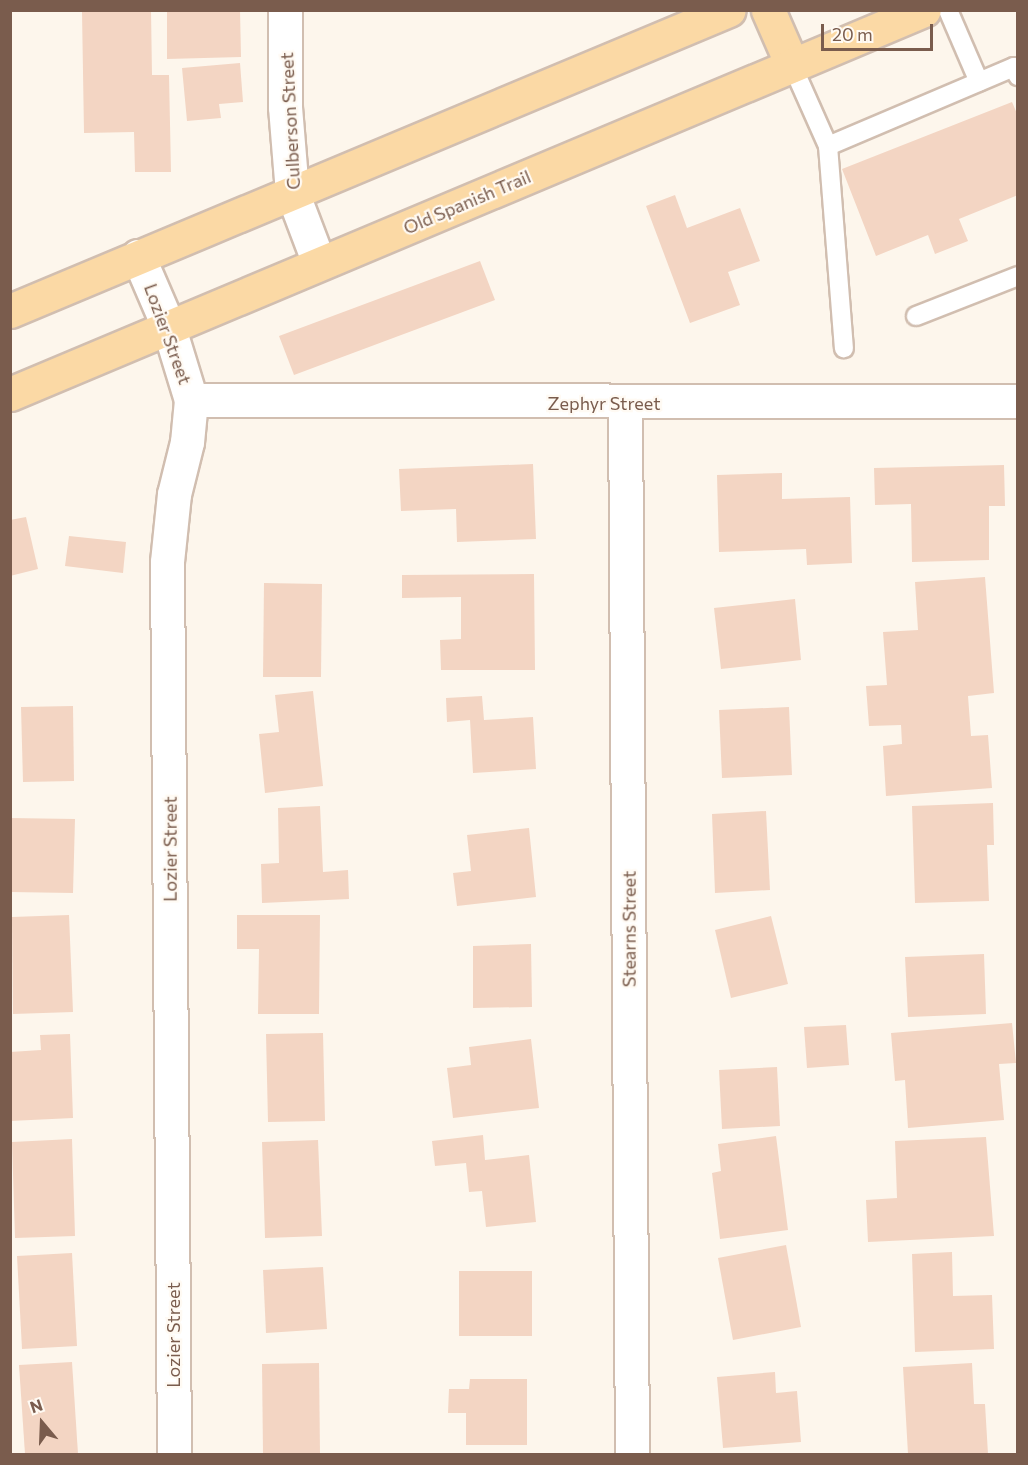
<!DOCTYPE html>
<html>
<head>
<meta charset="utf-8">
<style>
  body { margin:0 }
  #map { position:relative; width:1028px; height:1465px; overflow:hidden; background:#fdf6ec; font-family:Commissioner,sans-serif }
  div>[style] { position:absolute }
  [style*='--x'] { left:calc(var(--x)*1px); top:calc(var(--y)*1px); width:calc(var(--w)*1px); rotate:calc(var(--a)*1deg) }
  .building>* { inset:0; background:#f3d5c3 }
  .roads { filter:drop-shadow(2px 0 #d1beb0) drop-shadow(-2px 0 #d1beb0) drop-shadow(0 2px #d1beb0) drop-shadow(0 -2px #d1beb0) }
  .service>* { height:18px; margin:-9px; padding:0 9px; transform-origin:9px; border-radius:9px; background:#fff }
  .minor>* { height:33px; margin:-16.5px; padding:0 16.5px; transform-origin:16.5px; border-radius:16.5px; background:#fff }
  .primary>* { height:33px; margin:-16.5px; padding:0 16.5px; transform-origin:16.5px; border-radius:16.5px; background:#fbd9a5 }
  span { translate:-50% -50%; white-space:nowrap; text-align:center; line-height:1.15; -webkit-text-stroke:4.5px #fffaf3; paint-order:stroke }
  .street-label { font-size:18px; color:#7a5c4d }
  .frame { position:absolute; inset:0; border:12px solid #7a5c4d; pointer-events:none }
  .north { position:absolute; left:12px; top:1393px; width:60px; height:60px; -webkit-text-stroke:4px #fffaf3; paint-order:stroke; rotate:341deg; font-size:16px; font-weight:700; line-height:24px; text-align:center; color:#7a5c4d }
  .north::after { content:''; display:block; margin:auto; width:21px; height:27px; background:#7a5c4d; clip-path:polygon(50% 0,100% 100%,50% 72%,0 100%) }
  .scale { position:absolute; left:821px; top:24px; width:112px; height:27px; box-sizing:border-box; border:3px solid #7a5c4d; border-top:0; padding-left:8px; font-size:18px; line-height:21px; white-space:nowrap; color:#7a5c4d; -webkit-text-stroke:4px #fffaf3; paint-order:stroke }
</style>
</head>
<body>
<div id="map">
  <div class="building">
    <i style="clip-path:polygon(151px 10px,152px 75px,169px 75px,171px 172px,135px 172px,134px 132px,84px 133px,82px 12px)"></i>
    <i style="clip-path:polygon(167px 10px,240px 10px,241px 57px,167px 59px)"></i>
    <i style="clip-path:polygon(240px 63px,243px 102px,219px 104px,221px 118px,187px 121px,182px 68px)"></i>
    <i style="clip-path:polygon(1012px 102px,1018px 116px,1018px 195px,959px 219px,968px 241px,935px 254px,928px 235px,876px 256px,842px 169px)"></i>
    <i style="clip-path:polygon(675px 195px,687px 228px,740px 208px,760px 261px,728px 272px,740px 305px,690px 323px,646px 206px)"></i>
    <i style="clip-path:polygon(480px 261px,495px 300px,294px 375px,279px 336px)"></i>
    <i style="clip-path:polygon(533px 464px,536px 539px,457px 542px,456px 509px,401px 511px,399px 469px)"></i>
    <i style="clip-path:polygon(1004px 465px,1005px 506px,989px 506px,989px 560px,912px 562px,911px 504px,875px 505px,874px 468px)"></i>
    <i style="clip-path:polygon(782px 473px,782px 499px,850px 497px,852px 563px,807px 565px,806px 549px,719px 552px,717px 475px)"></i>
    <i style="clip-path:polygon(26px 517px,38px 569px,10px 576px,10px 520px)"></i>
    <i style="clip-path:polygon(69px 536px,126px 542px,123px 573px,65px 566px)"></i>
    <i style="clip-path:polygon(534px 574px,535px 670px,441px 670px,440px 640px,461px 639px,461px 597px,402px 598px,402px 575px)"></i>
    <i style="clip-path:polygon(985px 577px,994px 693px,968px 696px,971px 736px,988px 735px,992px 788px,886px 796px,883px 746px,902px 744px,901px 725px,869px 726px,866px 686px,887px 685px,883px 632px,918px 630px,915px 582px)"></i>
    <i style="clip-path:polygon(264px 583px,322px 584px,321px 677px,263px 677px)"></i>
    <i style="clip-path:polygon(795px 599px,801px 660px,721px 669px,714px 608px)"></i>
    <i style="clip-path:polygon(313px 691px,323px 786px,265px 793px,259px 734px,279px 732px,275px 695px)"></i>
    <i style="clip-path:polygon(482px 696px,484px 720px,533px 717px,536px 769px,473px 773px,470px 720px,447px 722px,446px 698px)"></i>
    <i style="clip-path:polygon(73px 706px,74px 781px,23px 782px,21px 707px)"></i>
    <i style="clip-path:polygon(789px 707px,792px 775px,722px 778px,719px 710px)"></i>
    <i style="clip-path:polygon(993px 803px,994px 845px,987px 845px,989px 901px,915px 903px,912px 806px)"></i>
    <i style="clip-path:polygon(320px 806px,323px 872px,348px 870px,349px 899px,262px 903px,261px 864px,279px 863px,278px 808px)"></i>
    <i style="clip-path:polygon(766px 811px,770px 890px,715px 893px,712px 814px)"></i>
    <i style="clip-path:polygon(10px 818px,75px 819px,73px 893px,10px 892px)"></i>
    <i style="clip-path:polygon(529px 828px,536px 897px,457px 906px,453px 873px,471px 871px,467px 835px)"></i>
    <i style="clip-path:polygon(69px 915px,73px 1012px,13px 1014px,12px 917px)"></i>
    <i style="clip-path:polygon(237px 915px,320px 915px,319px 1014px,258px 1014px,259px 949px,237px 949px)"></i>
    <i style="clip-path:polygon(771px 916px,788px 984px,731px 998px,715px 930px)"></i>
    <i style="clip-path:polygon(531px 944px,532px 1007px,473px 1008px,473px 946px)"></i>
    <i style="clip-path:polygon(984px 954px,986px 1014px,908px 1017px,905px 957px)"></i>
    <i style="clip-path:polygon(1012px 1023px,1016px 1063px,999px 1064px,1004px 1120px,908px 1128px,905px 1080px,895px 1081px,891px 1033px)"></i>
    <i style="clip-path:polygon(846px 1025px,849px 1065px,807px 1068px,804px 1027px)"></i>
    <i style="clip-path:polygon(323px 1033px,325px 1121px,268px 1122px,266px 1034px)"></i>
    <i style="clip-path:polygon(70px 1034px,73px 1118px,10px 1121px,10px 1052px,41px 1050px,40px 1035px)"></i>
    <i style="clip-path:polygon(531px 1039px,539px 1108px,453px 1118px,447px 1068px,471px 1065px,469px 1047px)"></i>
    <i style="clip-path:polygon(777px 1067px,780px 1126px,722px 1129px,719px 1070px)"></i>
    <i style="clip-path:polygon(483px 1135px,485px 1160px,529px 1155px,536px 1222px,486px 1227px,482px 1191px,469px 1192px,466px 1163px,435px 1166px,432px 1141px)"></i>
    <i style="clip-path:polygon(776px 1136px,788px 1230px,720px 1239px,712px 1173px,721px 1171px,718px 1144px)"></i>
    <i style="clip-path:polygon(986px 1137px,994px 1236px,868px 1242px,866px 1200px,897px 1198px,895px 1141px)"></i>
    <i style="clip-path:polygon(72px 1139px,75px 1236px,15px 1238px,12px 1142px)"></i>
    <i style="clip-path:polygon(318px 1140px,322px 1236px,265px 1238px,262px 1142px)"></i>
    <i style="clip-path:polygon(786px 1245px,801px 1327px,733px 1340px,718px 1258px)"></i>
    <i style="clip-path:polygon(952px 1252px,953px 1296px,992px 1295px,994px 1349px,915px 1352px,912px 1254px)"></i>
    <i style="clip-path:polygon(72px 1253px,77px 1346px,22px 1349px,17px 1256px)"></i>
    <i style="clip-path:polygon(323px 1267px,327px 1329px,266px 1333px,263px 1270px)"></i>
    <i style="clip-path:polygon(459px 1271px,532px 1271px,532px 1336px,459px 1336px)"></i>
    <i style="clip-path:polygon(72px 1362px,78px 1454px,25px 1454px,19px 1365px)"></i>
    <i style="clip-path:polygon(319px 1363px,320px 1454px,263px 1454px,262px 1364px)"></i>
    <i style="clip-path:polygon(972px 1363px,974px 1404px,985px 1404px,988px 1454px,908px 1454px,903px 1367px)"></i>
    <i style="clip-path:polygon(775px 1372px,776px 1393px,797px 1391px,801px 1442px,723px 1448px,717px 1377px)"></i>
    <i style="clip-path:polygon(470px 1379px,527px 1379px,527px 1445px,466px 1445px,466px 1413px,448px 1413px,449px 1389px,469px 1389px)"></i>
  </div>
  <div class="roads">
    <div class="service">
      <i style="--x:948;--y:10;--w:78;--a:66.7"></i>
      <i style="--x:792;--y:65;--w:89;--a:66"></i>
      <i style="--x:828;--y:146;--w:203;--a:85.5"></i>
      <i style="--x:828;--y:146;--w:202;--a:-23"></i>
      <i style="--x:1014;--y:67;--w:10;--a:66"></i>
      <i style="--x:916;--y:316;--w:110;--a:-21.4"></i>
    </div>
    <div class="minor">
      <i style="--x:285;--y:10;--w:97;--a:90"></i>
      <i style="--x:285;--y:107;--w:85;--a:85.3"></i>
      <i style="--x:292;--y:192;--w:76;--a:69.2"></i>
      <i style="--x:138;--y:256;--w:78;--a:66.7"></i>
      <i style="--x:169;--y:328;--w:75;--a:73"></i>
      <i style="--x:191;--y:400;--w:42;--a:95.4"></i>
      <i style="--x:187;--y:442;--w:54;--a:104"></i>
      <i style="--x:174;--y:494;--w:68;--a:95.9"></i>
      <i style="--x:167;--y:562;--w:892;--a:89.55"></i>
      <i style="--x:191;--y:400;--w:827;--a:0.07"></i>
      <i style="--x:625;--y:403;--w:1051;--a:89.62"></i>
    </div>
    <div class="primary">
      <i style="--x:768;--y:10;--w:60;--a:66.4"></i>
      <i style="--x:10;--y:311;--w:779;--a:-22.72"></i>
      <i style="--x:10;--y:394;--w:991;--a:-22.79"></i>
    </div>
  </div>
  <div class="street-label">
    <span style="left:290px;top:121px;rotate:-93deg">Culberson Street</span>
    <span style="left:467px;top:202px;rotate:-23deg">Old Spanish Trail</span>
    <span style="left:168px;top:334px;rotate:70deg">Lozier Street</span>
    <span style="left:604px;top:403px">Zephyr Street</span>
    <span style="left:170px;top:849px;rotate:-90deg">Lozier Street</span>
    <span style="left:629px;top:929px;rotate:-90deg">Stearns Street</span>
    <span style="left:173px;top:1335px;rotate:-90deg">Lozier Street</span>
  </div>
  <div class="frame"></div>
  <div class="north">N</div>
  <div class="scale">20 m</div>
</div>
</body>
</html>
